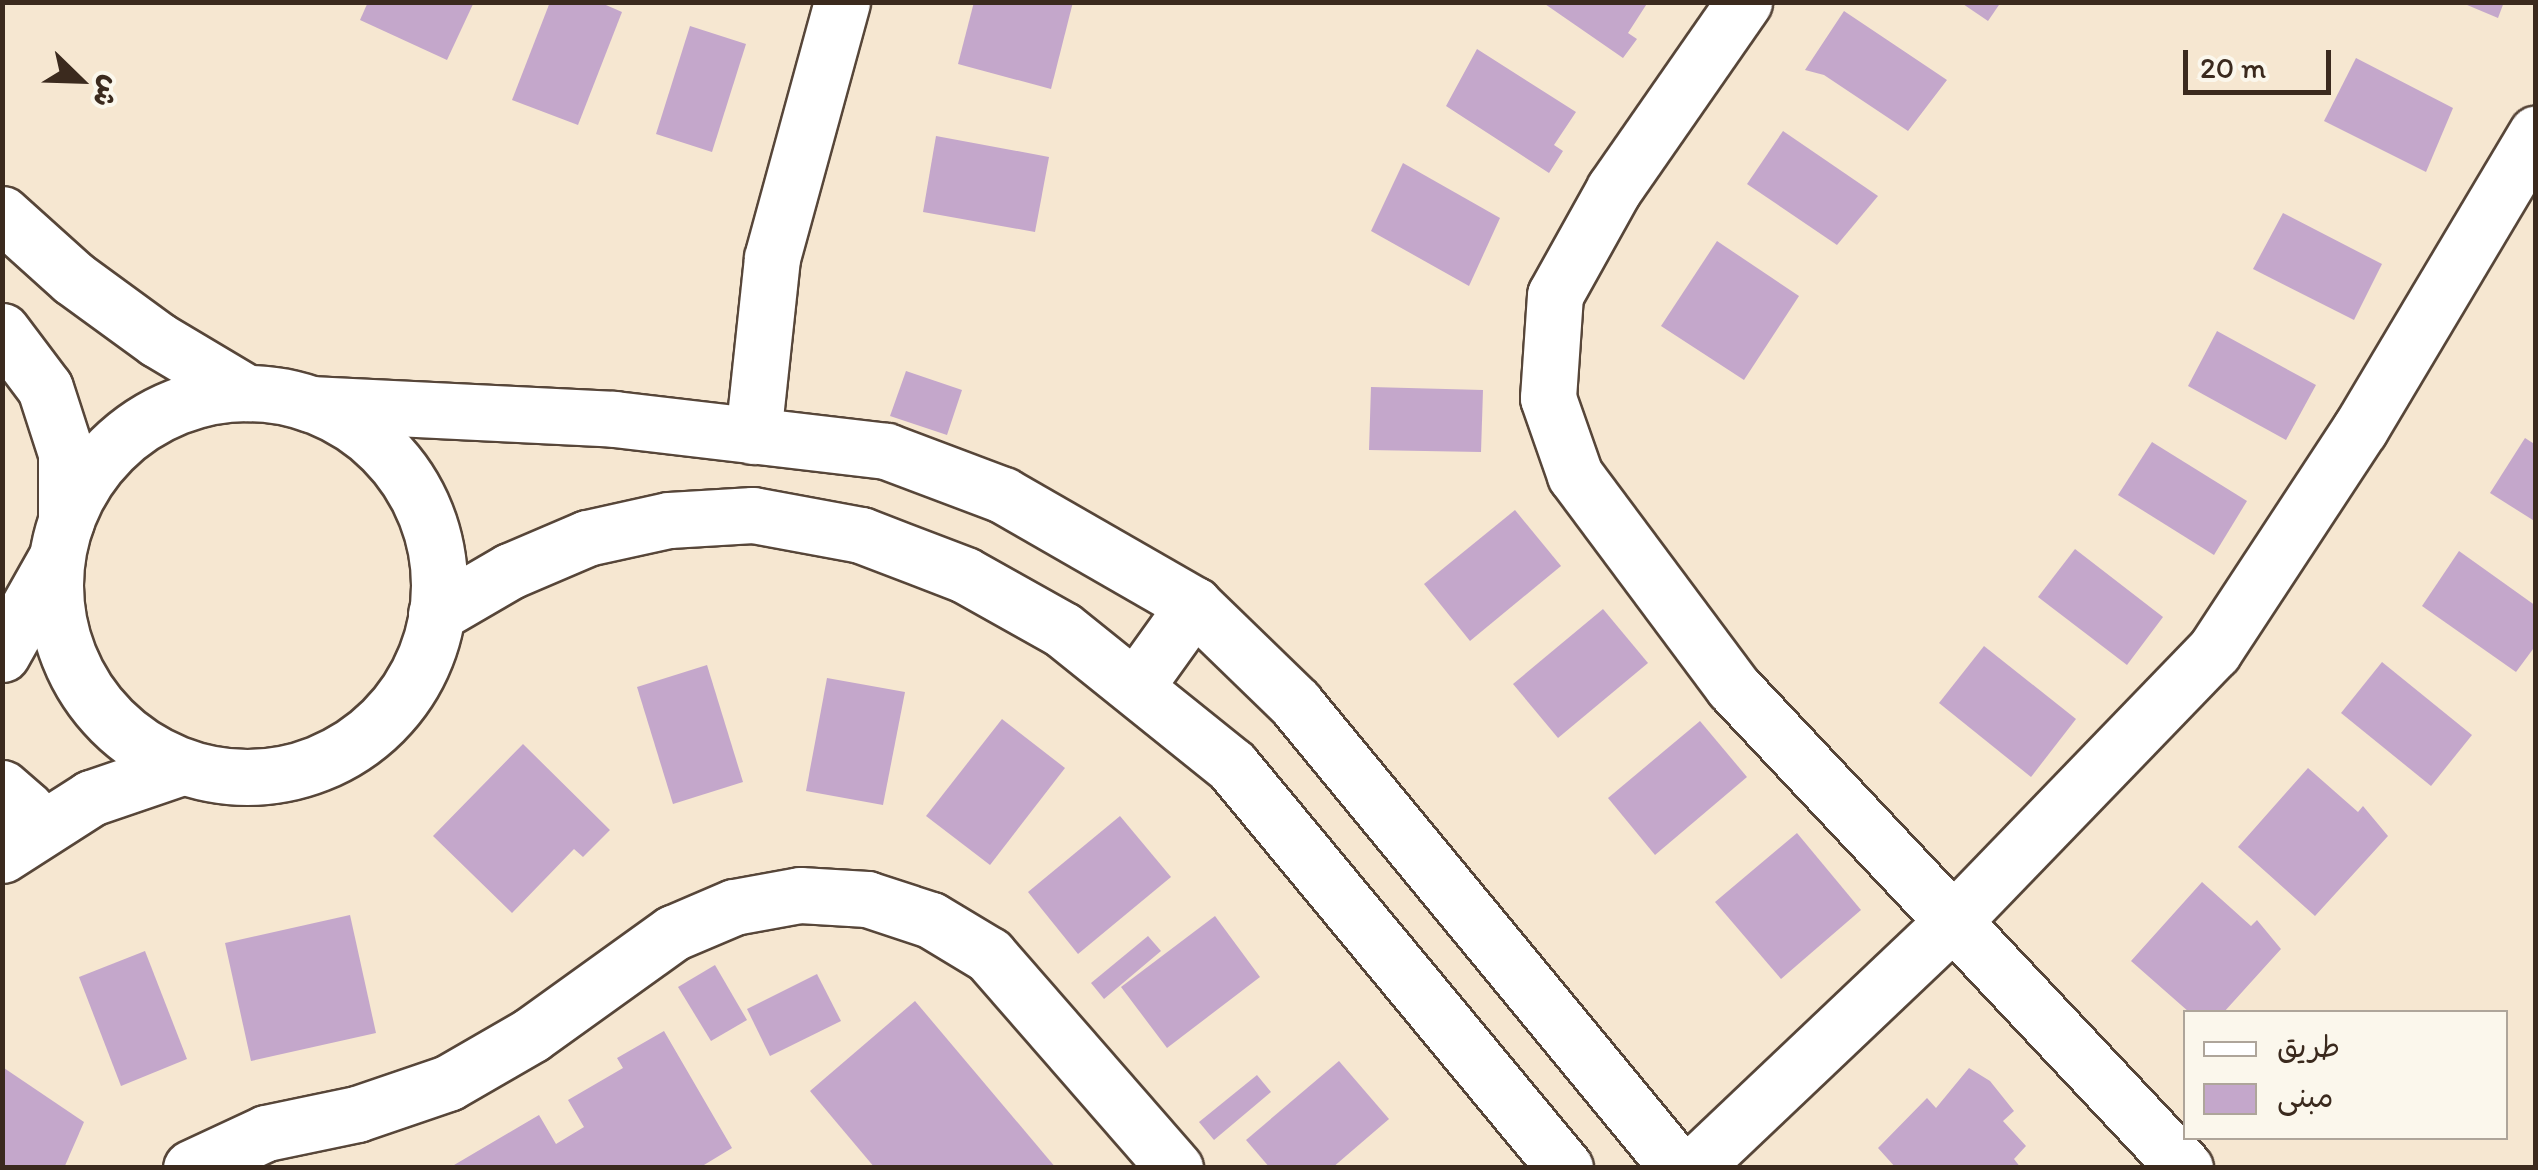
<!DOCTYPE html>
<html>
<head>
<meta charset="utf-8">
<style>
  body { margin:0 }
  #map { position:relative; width:2538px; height:1170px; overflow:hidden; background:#f6e7d1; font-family:Itim,"Playpen Sans Arabic",sans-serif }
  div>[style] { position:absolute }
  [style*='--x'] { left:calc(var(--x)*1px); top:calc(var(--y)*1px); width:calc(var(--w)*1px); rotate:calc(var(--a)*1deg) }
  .building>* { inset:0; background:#c4a7cb }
  .roads { filter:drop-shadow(2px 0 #574639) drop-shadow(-2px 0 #574639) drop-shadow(0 2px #574639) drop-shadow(0 -2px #574639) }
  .minor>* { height:55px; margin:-27.5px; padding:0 27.5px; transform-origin:27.5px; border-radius:27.5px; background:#fff }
  .minor>.ring { margin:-27.5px; padding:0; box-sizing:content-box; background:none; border:55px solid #fff; border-radius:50% }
  span { translate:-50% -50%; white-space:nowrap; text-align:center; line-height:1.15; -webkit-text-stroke:10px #fbf7ec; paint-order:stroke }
  .frame { position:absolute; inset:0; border:5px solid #3b2a1e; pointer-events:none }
  .legend { position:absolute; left:2183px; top:1010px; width:325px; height:130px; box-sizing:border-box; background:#fbf7ec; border:2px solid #aea59a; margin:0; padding:12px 18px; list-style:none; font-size:30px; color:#3b2a1e }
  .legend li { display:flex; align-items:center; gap:20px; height:50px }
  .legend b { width:50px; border:2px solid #aea59a }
  .north { position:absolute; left:30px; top:30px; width:100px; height:100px; -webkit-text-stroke:8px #fbf7ec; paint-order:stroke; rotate:113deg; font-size:28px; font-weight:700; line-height:40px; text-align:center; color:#3b2a1e }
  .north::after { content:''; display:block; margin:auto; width:35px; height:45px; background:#3b2a1e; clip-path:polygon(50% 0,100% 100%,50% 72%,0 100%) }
  .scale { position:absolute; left:2183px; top:50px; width:148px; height:45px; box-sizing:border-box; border:5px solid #3b2a1e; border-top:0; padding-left:12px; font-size:30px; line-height:35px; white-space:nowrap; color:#3b2a1e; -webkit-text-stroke:8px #fbf7ec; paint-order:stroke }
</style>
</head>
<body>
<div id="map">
  <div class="building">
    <i style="clip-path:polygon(368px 2px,474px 2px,447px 60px,360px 20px)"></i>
    <i style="clip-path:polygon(550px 2px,599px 2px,622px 12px,578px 125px,512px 100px)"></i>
    <i style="clip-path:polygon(974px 2px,1073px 2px,1051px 89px,958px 64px)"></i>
    <i style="clip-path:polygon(1542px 2px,1648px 2px,1628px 33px,1637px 39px,1623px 58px)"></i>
    <i style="clip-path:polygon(1960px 2px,2001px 2px,1988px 21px)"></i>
    <i style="clip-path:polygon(2460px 2px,2504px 2px,2498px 18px)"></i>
    <i style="clip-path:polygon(1844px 11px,1947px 80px,1908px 131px,1824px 75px,1805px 70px)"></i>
    <i style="clip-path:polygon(690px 26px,746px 44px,712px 152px,656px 134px)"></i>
    <i style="clip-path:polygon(1477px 49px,1576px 112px,1554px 145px,1563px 151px,1549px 173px,1446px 106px)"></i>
    <i style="clip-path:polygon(2356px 58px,2453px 108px,2426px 172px,2324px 121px)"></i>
    <i style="clip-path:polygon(1783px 131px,1878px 196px,1837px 245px,1747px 184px)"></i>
    <i style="clip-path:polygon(936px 136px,1049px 157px,1035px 232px,923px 212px)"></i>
    <i style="clip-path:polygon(1403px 163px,1500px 218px,1469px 286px,1371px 231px)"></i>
    <i style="clip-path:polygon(2283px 213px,2382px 264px,2354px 320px,2253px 269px)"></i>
    <i style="clip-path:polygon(1717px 241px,1799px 296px,1744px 380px,1661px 326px)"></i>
    <i style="clip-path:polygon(2217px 331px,2316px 385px,2286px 440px,2188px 386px)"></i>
    <i style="clip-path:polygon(906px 371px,962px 390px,947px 435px,890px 416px)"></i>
    <i style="clip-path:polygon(1371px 387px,1483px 390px,1481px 452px,1369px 450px)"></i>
    <i style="clip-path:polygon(2525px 438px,2536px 445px,2536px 522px,2490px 493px)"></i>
    <i style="clip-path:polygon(2152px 442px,2247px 501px,2214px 555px,2118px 495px)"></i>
    <i style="clip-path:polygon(1515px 510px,1561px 566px,1470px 641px,1424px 584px)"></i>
    <i style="clip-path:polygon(2075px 549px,2163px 617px,2127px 665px,2038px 597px)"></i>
    <i style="clip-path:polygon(2459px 551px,2536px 606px,2536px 645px,2516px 672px,2422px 606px)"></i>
    <i style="clip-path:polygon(1603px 609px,1648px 663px,1558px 738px,1513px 684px)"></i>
    <i style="clip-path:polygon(1984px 646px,2076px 719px,2031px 777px,1939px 703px)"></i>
    <i style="clip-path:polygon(2382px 662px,2472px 735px,2431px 786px,2341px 713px)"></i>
    <i style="clip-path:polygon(707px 665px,743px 782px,673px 804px,637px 687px)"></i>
    <i style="clip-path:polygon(827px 678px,905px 692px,883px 805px,806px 791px)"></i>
    <i style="clip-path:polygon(1002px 719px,1065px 768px,990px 865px,926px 816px)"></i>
    <i style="clip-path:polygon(1700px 721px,1747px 777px,1655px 855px,1608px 798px)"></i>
    <i style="clip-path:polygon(523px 744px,610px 830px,583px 857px,574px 849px,512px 913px,433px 836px)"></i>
    <i style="clip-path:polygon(2308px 768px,2358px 812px,2363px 806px,2388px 836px,2315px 916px,2238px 847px)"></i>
    <i style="clip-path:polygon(1120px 816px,1171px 877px,1078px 954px,1028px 892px)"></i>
    <i style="clip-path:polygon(1797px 833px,1861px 910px,1781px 979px,1715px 902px)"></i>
    <i style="clip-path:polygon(2202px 882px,2251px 926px,2257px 920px,2281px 949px,2224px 1012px,2189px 1012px,2131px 961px)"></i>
    <i style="clip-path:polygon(350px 915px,376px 1033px,251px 1061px,225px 943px)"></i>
    <i style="clip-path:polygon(1215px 916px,1260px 977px,1167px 1048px,1121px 987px)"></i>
    <i style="clip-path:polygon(1148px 936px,1161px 951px,1104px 999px,1091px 983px)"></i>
    <i style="clip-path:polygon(145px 951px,187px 1059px,121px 1086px,79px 977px)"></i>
    <i style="clip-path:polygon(715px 965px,747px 1020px,711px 1041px,678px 987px)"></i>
    <i style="clip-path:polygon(817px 974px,841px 1021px,770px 1056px,747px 1009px)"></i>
    <i style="clip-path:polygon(915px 1001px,1056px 1168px,875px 1168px,810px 1091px)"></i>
    <i style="clip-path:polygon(664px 1031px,732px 1148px,699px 1168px,449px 1168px,539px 1115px,556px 1144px,584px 1127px,568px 1100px,623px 1068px,617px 1058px)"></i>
    <i style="clip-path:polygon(1339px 1061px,1389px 1119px,1332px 1168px,1270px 1168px,1246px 1140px)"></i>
    <i style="clip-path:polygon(4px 1068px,84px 1122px,64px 1168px,2px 1168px)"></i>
    <i style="clip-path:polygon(1969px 1068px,1990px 1081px,2014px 1111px,2003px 1121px,2026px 1146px,2014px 1159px,2021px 1168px,1896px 1168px,1878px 1148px,1927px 1098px,1936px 1108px)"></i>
    <i style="clip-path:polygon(1257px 1075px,1271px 1092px,1214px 1140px,1199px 1122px)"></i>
  </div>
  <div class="roads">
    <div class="minor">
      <i style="--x:1744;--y:2;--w:228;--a:124.8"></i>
      <i style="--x:1614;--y:189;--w:121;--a:119.1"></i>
      <i style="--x:1555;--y:295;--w:103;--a:93.9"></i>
      <i style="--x:1548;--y:398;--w:82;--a:70.7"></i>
      <i style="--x:1575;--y:475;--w:264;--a:53.3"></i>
      <i style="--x:1733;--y:687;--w:660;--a:46.78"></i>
      <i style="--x:2;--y:214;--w:96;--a:42"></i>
      <i style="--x:73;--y:278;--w:105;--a:36.1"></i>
      <i style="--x:158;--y:340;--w:104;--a:30.8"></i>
      <i style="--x:2;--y:331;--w:71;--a:53"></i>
      <i style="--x:45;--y:388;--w:68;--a:72.1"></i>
      <i style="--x:66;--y:453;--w:68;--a:90"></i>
      <i class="ring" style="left:55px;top:393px;width:329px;height:329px"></i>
      <i style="--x:312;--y:404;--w:302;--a:2.8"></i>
      <i style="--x:614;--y:419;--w:274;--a:6.7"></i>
      <i style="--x:886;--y:451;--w:125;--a:20.6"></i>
      <i style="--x:1003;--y:495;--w:220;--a:29.9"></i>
      <i style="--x:1194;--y:605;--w:141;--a:44.1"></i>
      <i style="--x:1295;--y:703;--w:602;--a:50.52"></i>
      <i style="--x:753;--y:436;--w:179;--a:-83.9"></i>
      <i style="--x:772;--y:258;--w:265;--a:-74.7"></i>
      <i style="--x:436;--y:614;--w:86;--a:-30.2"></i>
      <i style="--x:510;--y:571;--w:84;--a:-23.2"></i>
      <i style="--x:587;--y:538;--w:84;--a:-12.4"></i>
      <i style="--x:669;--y:520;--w:84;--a:-3.4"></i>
      <i style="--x:753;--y:515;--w:110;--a:10.5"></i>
      <i style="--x:861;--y:535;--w:111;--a:21"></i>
      <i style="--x:965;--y:575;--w:112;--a:29.3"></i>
      <i style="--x:1063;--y:630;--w:217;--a:38.8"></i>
      <i style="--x:1232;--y:766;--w:522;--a:50.36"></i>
      <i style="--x:2;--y:654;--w:108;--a:-60.6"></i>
      <i style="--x:1136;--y:686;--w:100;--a:-54.4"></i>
      <i style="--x:2;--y:788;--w:32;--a:41"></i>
      <i style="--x:26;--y:809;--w:27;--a:88"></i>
      <i style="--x:2;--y:855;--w:106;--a:-32.6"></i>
      <i style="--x:91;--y:798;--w:96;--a:-18.8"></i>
      <i style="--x:191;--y:1168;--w:83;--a:-25"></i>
      <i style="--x:266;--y:1133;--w:93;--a:-11.8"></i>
      <i style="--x:357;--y:1114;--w:96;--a:-18.8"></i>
      <i style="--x:448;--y:1083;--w:96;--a:-30"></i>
      <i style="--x:531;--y:1035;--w:175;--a:-35.7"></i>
      <i style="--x:673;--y:933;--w:66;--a:-23.1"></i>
      <i style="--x:734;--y:907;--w:67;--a:-10.3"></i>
      <i style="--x:800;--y:895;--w:67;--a:3.4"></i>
      <i style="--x:867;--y:899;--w:67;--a:18.2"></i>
      <i style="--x:931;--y:920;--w:68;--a:31.1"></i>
      <i style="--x:989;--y:955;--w:283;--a:48.9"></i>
      <i style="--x:1693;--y:1168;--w:357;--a:-43.5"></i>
      <i style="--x:1952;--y:922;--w:377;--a:-46"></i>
      <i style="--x:2214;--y:651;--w:266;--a:-56.7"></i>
      <i style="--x:2360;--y:429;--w:344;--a:-59.2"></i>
    </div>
  </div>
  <div class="frame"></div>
  <ul class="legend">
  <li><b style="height:12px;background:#fff"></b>طريق</li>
  <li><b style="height:28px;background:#c4a7cb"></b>مبنى</li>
  </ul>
  <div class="north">ش</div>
  <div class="scale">20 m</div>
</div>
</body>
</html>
